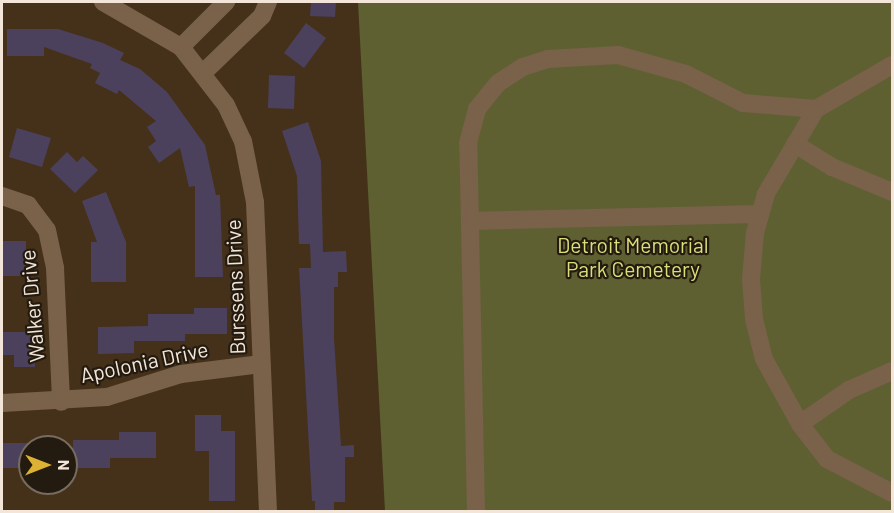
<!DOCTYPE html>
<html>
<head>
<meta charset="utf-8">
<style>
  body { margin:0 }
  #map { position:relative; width:894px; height:513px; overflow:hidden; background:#453119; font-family:Barlow,sans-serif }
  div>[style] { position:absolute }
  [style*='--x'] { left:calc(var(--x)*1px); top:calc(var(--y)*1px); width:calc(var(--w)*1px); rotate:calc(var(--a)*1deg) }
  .green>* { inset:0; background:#5e6032 }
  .building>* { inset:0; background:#4b415d }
  .minor>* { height:18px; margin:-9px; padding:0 9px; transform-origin:9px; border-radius:9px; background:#796249 }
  span { translate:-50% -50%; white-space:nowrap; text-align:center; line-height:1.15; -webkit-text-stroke:4.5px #241b10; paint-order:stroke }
  .park-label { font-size:21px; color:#dadf7a }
  .street-label { font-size:21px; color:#f3e6d8 }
  .frame { position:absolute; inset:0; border:3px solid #f3e6d8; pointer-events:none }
  .north { position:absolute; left:18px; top:435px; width:60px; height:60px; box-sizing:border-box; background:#241b10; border:2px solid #776c60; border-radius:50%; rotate:90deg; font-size:16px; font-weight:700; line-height:24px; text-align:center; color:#f3e6d8 }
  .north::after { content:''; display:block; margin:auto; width:21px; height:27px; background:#ddb133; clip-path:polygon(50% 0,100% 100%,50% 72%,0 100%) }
</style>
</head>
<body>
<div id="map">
  <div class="green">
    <i style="clip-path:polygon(358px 2px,892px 2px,892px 511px,385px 511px)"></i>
  </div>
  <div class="building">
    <i style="clip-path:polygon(311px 2px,336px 2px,335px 17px,310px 16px)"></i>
    <i style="clip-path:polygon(306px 23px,326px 38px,304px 68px,284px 53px)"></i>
    <i style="clip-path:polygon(7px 29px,58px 29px,103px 43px,124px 53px,120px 60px,140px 69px,167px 92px,205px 145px,216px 195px,220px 195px,223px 277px,195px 277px,195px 186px,189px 187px,180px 148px,159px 163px,148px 147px,156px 141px,147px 127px,156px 121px,119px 90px,117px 94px,95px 83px,100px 73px,90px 68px,92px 64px,44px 47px,44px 56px,7px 56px)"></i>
    <i style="clip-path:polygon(269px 75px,295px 76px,294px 109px,268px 108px)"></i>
    <i style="clip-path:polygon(308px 122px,321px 161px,323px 252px,346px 251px,347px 272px,338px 272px,338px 287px,334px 287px,334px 338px,341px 446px,354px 445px,354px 457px,345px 457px,345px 502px,334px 502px,334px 512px,315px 512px,315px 501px,312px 501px,299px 268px,311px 268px,310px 244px,299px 244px,297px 176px,282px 131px)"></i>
    <i style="clip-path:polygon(17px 128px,51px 138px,42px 167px,9px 157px)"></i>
    <i style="clip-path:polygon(67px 152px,77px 162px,83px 156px,98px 170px,75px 193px,50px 169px)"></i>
    <i style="clip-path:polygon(106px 192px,126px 242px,126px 282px,91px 282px,91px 242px,97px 242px,82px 201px)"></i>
    <i style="clip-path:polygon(2px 241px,26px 241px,26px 276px,2px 276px)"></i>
    <i style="clip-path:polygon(194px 308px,227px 308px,227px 334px,185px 334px,185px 341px,134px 341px,134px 353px,98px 354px,98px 327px,148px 326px,148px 314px,194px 314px)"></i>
    <i style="clip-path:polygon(2px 332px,35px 332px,35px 367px,14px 367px,14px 355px,2px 355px)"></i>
    <i style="clip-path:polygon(195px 415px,221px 415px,221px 431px,235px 431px,235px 501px,209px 501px,209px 451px,195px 451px)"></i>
    <i style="clip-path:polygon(119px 432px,156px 432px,156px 458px,110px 458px,110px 468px,73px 468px,73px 440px,119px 440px)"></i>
    <i style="clip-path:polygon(2px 443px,30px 443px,30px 468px,2px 468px)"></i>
  </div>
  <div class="minor">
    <i style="--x:103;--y:2;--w:90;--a:30"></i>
    <i style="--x:181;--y:47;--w:73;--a:52.2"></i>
    <i style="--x:226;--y:105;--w:40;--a:65"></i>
    <i style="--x:243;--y:141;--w:62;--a:78.9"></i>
    <i style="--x:255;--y:202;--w:310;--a:87.6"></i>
    <i style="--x:181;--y:47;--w:64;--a:-45"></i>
    <i style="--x:892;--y:65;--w:88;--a:149.9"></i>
    <i style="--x:816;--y:109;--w:99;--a:120.5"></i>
    <i style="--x:766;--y:194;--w:41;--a:105.8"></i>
    <i style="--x:755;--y:233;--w:46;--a:95"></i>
    <i style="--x:751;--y:279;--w:40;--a:85.7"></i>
    <i style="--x:754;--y:319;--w:41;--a:76"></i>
    <i style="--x:764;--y:359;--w:74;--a:61"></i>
    <i style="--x:800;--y:424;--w:44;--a:52.4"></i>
    <i style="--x:827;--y:459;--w:73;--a:27.6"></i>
    <i style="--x:204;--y:72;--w:81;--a:-44"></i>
    <i style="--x:262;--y:16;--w:15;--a:-67"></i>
    <i style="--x:795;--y:144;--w:44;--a:31.9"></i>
    <i style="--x:832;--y:167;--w:65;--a:22.6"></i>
    <i style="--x:2;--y:196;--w:28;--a:19"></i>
    <i style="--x:28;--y:205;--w:31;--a:53"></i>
    <i style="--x:47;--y:230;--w:39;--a:78"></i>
    <i style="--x:55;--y:268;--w:134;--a:87.4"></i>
    <i style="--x:471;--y:221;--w:288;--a:-1.4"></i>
    <i style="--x:2;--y:403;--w:105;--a:-3.3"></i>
    <i style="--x:107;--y:397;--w:77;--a:-17.3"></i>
    <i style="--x:181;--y:374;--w:81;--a:-7.1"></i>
    <i style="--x:800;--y:424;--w:60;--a:-34.8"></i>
    <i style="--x:849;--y:390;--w:47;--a:-23.8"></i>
    <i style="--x:476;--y:512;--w:369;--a:-91.2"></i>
    <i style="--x:468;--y:143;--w:35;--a:-75"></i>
    <i style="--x:477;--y:109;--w:33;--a:-51"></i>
    <i style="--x:498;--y:83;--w:30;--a:-33"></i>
    <i style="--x:523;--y:67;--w:26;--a:-18"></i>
    <i style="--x:548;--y:59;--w:70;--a:-3.3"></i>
    <i style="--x:618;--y:55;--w:71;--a:15.6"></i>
    <i style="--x:686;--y:74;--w:64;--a:27"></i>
    <i style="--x:743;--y:103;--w:73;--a:4.7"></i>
  </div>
  <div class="park-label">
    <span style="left:633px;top:257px">Detroit Memorial<br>Park Cemetery</span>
  </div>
  <div class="street-label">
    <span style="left:235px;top:287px;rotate:-92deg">Burssens Drive</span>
    <span style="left:32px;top:306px;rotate:-95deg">Walker Drive</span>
    <span style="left:144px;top:362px;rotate:-12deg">Apolonia Drive</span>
  </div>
  <div class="frame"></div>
  <div class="north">N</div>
</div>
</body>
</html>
